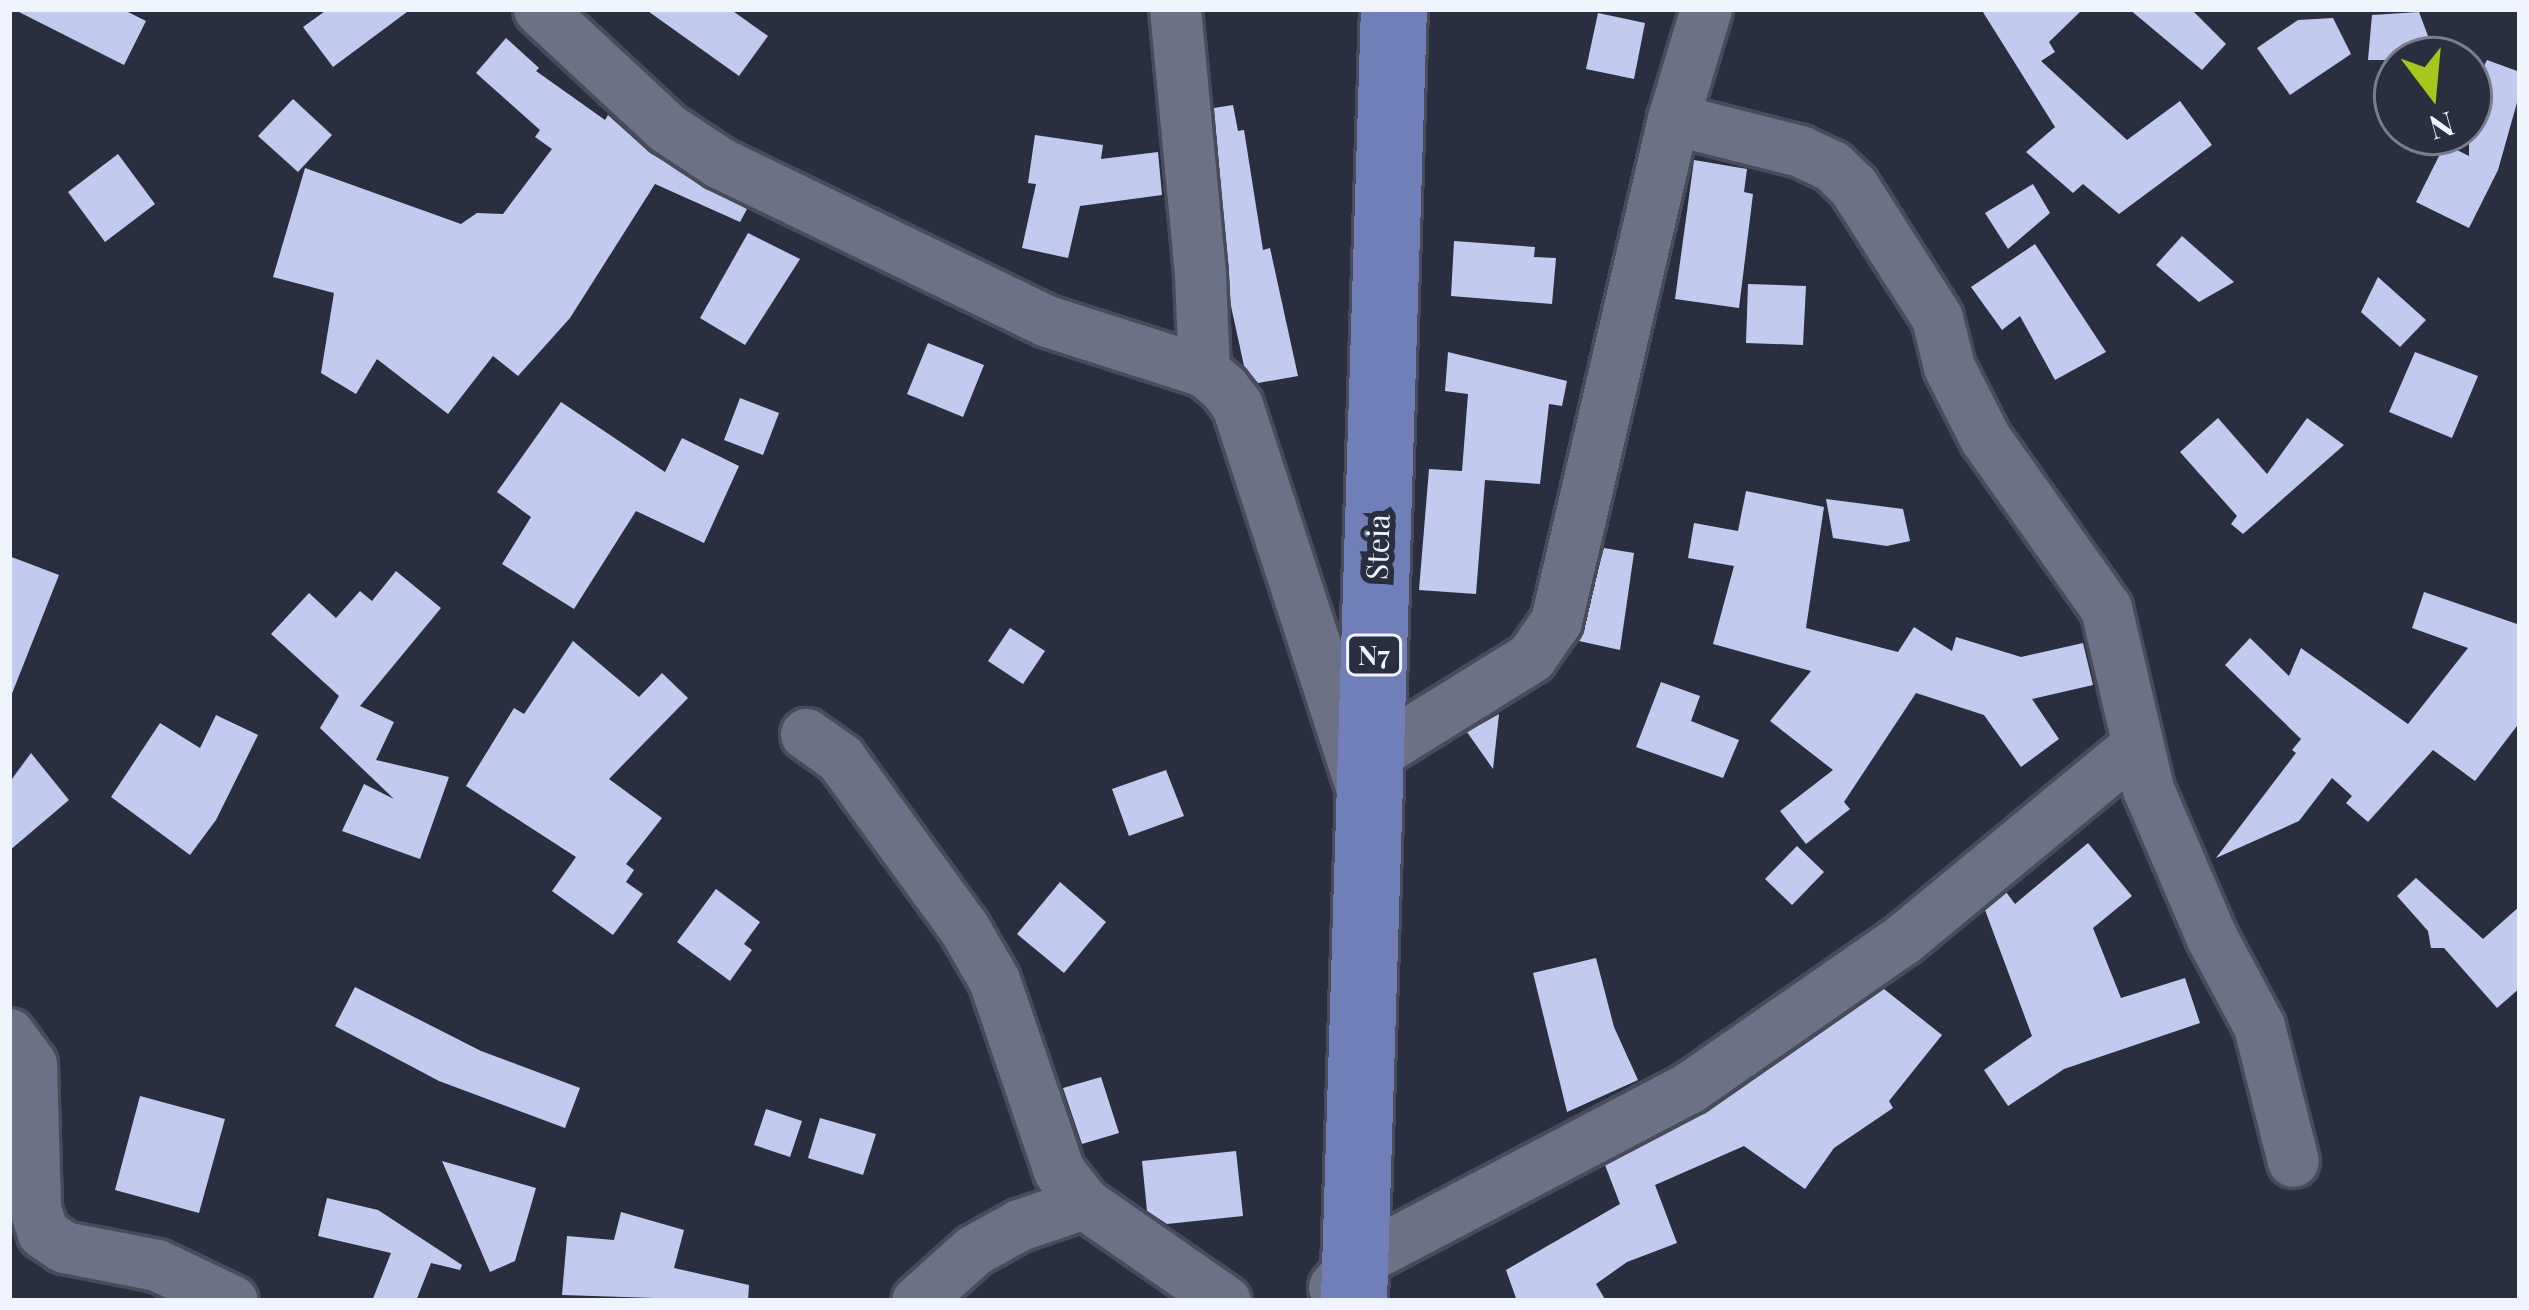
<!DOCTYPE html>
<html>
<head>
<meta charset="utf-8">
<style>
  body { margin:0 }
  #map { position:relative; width:2529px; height:1310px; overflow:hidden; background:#2a2f40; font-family:"Playfair Display",serif }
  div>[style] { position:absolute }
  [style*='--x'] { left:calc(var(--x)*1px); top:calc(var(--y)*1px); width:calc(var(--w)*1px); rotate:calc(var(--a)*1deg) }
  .building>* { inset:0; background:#c0cbef }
  .roads { filter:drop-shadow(3px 0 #484c5a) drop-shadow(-3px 0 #484c5a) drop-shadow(0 3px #484c5a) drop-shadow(0 -3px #484c5a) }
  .street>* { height:51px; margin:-25.5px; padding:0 25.5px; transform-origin:25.5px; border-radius:25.5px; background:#6c7285 }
  .primary>* { height:66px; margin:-33px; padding:0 33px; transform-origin:33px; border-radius:33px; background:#717fb9 }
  span { translate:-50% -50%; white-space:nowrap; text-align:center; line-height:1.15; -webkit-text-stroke:12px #2a2f40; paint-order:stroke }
  .shield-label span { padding:3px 9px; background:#2a2f40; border:3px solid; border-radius:9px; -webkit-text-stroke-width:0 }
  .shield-label { font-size:27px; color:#f0f4ff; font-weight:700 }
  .street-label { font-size:30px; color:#f0f4ff }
  .frame { position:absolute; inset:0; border:12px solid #f0f4ff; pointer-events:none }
  .north { position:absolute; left:2373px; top:36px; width:120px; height:120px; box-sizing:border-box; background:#2a2f40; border:3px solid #797e8c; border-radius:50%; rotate:164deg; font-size:33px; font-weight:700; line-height:48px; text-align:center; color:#f0f4ff }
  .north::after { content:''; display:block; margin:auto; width:42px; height:54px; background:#a8c71c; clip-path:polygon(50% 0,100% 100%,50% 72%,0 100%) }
</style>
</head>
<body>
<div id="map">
  <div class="building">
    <i style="clip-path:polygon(13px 9px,122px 9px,146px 21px,124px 65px)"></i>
    <i style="clip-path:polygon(328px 9px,411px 9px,333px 67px,303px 27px)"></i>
    <i style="clip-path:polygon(645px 9px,730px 9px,768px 36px,739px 76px)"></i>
    <i style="clip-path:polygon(1981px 9px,2083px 9px,2049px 42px,2055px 52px,2041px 61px,2127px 140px,2180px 101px,2212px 145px,2119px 214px,2083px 184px,2073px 193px,2026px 152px,2055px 127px)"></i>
    <i style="clip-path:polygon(2129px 9px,2191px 9px,2226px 44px,2202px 70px)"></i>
    <i style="clip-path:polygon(2419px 12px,2437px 60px,2368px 60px,2372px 15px)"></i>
    <i style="clip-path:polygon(1598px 13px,1645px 23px,1634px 79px,1586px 69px)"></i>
    <i style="clip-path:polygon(2333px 18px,2351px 54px,2290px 95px,2257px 48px,2298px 20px)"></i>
    <i style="clip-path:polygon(506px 38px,539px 68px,536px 71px,605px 120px,608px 115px,650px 153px,747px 209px,740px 222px,655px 184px,570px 318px,518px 376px,493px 356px,448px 414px,377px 359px,356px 394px,321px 373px,334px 293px,273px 277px,305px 168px,461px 224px,477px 213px,503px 214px,552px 149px,535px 137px,540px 130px,476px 73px)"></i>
    <i style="clip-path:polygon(2487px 60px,2520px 72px,2520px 92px,2498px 170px,2469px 228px,2416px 202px,2445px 144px,2469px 156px,2469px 96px)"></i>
    <i style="clip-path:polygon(293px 99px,332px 135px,298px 172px,258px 136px)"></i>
    <i style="clip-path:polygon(1233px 105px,1238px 131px,1244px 130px,1263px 250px,1270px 248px,1298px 376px,1258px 383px,1244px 366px,1231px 306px,1214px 108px)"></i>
    <i style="clip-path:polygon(1035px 135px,1103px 145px,1101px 159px,1158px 152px,1162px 195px,1080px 206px,1068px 258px,1022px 248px,1036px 184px,1028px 183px)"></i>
    <i style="clip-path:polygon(118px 154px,155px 204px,105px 242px,68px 192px)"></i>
    <i style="clip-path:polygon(1694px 160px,1747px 169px,1744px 192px,1753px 194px,1739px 308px,1675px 299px)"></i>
    <i style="clip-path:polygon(2033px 184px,2050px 213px,2008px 249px,1985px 213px)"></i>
    <i style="clip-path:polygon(748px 233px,800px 259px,745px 345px,700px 318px)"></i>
    <i style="clip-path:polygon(2182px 236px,2234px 282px,2199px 302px,2156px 265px)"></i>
    <i style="clip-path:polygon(1454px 241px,1535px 247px,1534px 257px,1556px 258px,1552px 304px,1451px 296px)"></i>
    <i style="clip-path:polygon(2035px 244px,2106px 352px,2055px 380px,2020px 316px,2002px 330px,1971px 287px)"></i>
    <i style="clip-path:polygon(2378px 277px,2426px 320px,2400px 347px,2361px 312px)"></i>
    <i style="clip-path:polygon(1748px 284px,1806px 286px,1803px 345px,1746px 343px)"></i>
    <i style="clip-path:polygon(928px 343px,984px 365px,963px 417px,907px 394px)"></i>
    <i style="clip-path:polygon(1448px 352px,1567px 381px,1562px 406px,1549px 404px,1540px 484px,1485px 480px,1476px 594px,1419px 590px,1429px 469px,1462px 471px,1468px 394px,1445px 391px)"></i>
    <i style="clip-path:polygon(2415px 352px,2478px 376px,2452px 438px,2389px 412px)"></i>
    <i style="clip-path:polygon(740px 398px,779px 413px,763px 455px,724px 440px)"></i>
    <i style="clip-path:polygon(561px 402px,665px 472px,682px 438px,739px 466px,704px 543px,636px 511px,574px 609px,502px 564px,531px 517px,497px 492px)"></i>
    <i style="clip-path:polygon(2218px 418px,2267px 474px,2307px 418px,2344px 445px,2243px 534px,2231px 524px,2237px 516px,2180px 452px)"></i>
    <i style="clip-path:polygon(1746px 491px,1824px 507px,1806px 628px,1898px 652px,1914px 627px,1952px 651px,1956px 637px,2021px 657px,2083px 643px,2093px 685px,2032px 699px,2059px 739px,2021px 767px,1984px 715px,1916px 693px,1844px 802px,1850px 809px,1806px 844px,1780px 811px,1833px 770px,1770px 721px,1811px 671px,1713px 644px,1734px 566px,1688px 558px,1694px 523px,1738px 531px)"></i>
    <i style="clip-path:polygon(1826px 499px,1903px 509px,1910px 541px,1887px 546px,1833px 538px)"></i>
    <i style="clip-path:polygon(1604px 548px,1634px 553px,1620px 650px,1579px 641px)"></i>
    <i style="clip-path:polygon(9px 556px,59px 575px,11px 696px,9px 696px)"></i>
    <i style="clip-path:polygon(396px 571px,441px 608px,360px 706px,394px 722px,376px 760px,449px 777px,420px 859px,342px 831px,364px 784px,394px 799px,320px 728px,339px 696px,271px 634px,309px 593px,336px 618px,360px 591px,372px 601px)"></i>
    <i style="clip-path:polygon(2424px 592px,2520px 625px,2520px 722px,2475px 781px,2433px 750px,2368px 822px,2346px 803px,2352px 796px,2332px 778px,2299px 821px,2216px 858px,2296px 753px,2292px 750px,2301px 739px,2225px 665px,2250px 638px,2289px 676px,2301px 648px,2408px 724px,2468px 648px,2412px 628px)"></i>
    <i style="clip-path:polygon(1010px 628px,1045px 651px,1023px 684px,988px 661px)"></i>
    <i style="clip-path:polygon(573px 641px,639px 697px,662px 673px,688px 698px,609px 779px,662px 818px,626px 864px,634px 870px,626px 882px,643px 894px,613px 935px,552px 891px,576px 857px,466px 786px,514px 708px,524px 714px)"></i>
    <i style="clip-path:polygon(1661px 682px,1700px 696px,1691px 721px,1739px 740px,1723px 778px,1636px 747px)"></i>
    <i style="clip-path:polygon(1499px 714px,1493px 769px,1467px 732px)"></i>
    <i style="clip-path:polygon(216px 715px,258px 735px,216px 820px,190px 855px,111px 797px,160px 723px,200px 748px)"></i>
    <i style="clip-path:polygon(31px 753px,69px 800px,9px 851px,9px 783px)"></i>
    <i style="clip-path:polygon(1166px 770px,1184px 816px,1129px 836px,1112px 789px)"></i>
    <i style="clip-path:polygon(2088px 843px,2132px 896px,2093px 928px,2121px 998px,2185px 978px,2200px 1023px,2064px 1069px,2008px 1106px,1984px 1070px,2032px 1036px,1985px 910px,2006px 892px,2015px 904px)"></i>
    <i style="clip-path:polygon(1797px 846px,1824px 872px,1792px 905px,1765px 879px)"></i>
    <i style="clip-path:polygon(2416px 878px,2483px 939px,2520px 906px,2520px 988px,2497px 1008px,2444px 948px,2431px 948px,2428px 931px,2397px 896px)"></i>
    <i style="clip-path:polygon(1060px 882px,1106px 922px,1064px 973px,1017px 934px)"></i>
    <i style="clip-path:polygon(716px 889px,760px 922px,744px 944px,752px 950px,730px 981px,677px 942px)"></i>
    <i style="clip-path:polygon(1596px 958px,1614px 1027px,1638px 1080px,1567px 1112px,1533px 973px)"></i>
    <i style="clip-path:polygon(355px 987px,481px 1051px,580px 1088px,565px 1128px,439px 1081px,335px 1026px)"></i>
    <i style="clip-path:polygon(1884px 989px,1942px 1035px,1889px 1101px,1893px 1108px,1834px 1148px,1805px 1189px,1744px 1146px,1655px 1185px,1677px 1243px,1627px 1262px,1596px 1284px,1606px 1301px,1517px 1301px,1506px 1270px,1620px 1204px,1605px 1165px,1707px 1112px)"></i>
    <i style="clip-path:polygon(1101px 1077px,1119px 1133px,1082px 1144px,1063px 1088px)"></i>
    <i style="clip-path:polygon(140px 1096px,225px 1119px,199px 1213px,115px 1190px)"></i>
    <i style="clip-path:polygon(766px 1109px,802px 1121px,790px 1157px,754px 1145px)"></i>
    <i style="clip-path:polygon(820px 1118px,876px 1134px,863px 1175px,808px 1158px)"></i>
    <i style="clip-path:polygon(1236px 1151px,1243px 1216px,1167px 1224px,1147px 1211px,1142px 1161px)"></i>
    <i style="clip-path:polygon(442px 1161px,536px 1188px,515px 1261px,490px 1272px)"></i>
    <i style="clip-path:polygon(327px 1198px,378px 1210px,462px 1265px,460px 1270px,431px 1263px,416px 1301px,372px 1301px,391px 1253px,318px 1236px)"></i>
    <i style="clip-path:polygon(621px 1212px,684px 1230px,674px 1268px,749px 1285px,748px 1301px,562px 1295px,567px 1236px,614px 1240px)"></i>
  </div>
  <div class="roads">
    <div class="street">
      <i style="--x:539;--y:9;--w:175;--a:42.9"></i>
      <i style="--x:667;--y:128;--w:64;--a:33.4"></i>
      <i style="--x:720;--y:163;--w:363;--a:25.8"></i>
      <i style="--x:1047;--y:321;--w:165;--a:17.7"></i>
      <i style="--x:1204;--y:371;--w:26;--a:40"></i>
      <i style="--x:1224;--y:388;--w:21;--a:53"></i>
      <i style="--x:1237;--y:405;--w:398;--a:72"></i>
      <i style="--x:1175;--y:9;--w:267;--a:84.6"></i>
      <i style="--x:1200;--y:275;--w:96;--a:87.6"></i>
      <i style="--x:1673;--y:119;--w:131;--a:14.1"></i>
      <i style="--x:1800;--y:151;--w:35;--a:25"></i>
      <i style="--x:1832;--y:166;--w:29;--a:44"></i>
      <i style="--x:1853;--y:186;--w:156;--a:57.5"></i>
      <i style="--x:1937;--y:318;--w:50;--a:76.2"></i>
      <i style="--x:1949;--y:367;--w:80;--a:63.1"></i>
      <i style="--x:1985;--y:438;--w:209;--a:54.6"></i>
      <i style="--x:2106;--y:608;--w:186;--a:76.9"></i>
      <i style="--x:2148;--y:789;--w:162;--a:66.8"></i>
      <i style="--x:2212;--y:938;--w:100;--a:61.9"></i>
      <i style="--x:2259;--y:1026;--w:139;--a:75.9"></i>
      <i style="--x:806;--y:734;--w:42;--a:35.2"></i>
      <i style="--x:840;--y:758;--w:210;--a:53.9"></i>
      <i style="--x:964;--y:928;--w:60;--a:60"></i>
      <i style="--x:994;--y:980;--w:202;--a:71.2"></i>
      <i style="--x:1059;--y:1171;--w:41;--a:52"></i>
      <i style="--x:1084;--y:1203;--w:172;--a:34.8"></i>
      <i style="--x:1370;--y:757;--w:190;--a:-31.8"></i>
      <i style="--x:1531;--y:657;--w:44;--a:-55.2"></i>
      <i style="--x:1556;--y:621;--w:515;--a:-76.88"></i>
      <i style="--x:1673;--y:119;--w:115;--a:-73.3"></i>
      <i style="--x:9;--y:1034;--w:37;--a:54"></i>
      <i style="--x:31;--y:1064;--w:145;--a:88.4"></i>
      <i style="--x:35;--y:1209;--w:25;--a:72"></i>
      <i style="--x:43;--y:1233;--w:25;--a:34"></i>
      <i style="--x:64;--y:1247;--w:95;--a:11"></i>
      <i style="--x:157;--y:1265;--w:83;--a:25.6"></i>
      <i style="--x:1334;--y:1287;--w:32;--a:-49"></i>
      <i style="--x:1355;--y:1263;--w:378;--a:-27.7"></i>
      <i style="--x:1690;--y:1087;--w:259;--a:-34.8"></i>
      <i style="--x:1903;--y:939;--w:301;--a:-39.6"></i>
      <i style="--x:917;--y:1301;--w:76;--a:-41.8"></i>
      <i style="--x:974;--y:1250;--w:51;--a:-29.1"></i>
      <i style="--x:1019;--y:1225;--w:69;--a:-18.7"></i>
    </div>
    <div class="primary">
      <i style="--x:1354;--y:1301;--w:1293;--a:-88.23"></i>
    </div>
  </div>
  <div class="shield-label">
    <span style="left:1374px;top:655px">N7</span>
  </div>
  <div class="street-label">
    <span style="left:1377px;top:547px;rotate:-88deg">Steia</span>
  </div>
  <div class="frame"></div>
  <div class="north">N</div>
</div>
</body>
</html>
